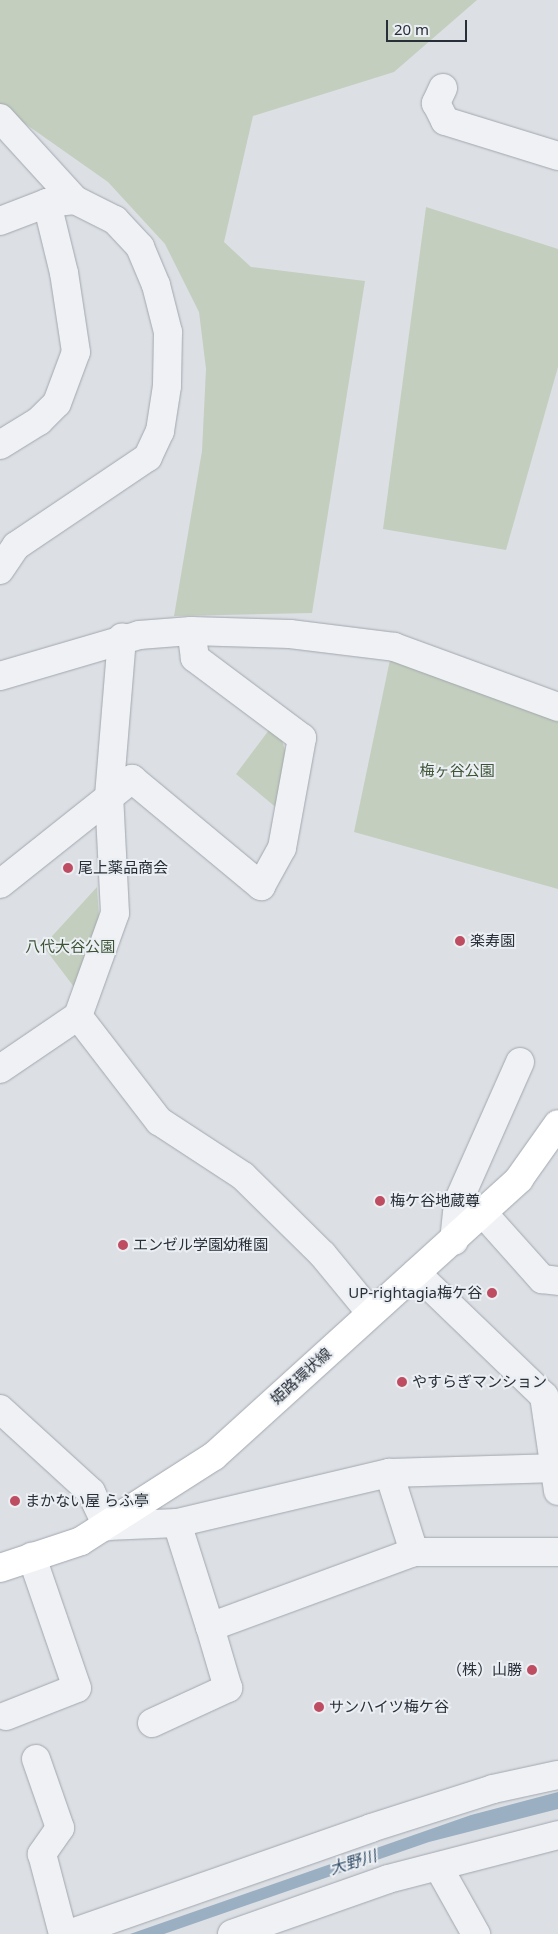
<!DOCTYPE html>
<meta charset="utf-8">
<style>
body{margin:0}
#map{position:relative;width:558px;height:1934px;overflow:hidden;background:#dce0e5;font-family:"Noto Sans","Noto Sans JP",sans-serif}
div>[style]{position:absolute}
.green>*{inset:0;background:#c3cebe}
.water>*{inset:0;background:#9bafc2}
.roads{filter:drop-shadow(0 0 1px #a2a7ae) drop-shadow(0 0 1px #a2a7ae)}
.minor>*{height:28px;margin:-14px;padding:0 14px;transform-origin:14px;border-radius:14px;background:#eff1f4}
.tertiary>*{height:28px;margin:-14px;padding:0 14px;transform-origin:14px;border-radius:14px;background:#eff1f4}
.secondary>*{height:28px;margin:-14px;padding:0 14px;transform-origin:14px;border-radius:14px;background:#fff}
.dots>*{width:14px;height:14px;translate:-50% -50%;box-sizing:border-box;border:2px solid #ebeff3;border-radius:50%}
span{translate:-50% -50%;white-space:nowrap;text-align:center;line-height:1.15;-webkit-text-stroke:4px #ebeff3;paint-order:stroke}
.park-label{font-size:15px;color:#3d5437}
.poi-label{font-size:15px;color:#282f39}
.left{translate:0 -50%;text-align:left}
.right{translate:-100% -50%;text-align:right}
.street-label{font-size:15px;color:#282f39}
.water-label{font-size:16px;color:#364f69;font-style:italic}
.scale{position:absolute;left:386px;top:20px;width:81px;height:22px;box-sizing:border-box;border:2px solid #282f39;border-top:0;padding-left:6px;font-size:15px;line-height:18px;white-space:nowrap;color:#282f39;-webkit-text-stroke:4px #ebeff3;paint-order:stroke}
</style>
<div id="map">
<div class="green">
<i style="clip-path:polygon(0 0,477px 0,394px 72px,253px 116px,224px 242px,251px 267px,365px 281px,312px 613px,174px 616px,202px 451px,206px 369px,199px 312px,165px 244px,108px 182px,0 106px)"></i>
<i style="clip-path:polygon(426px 207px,558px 249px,558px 367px,506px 550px,383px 529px)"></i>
<i style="clip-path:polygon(391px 655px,558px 720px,558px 889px,354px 832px)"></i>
<i style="clip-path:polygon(269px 730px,282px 740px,290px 767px,279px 810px,236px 774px)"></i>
<i style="clip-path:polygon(97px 887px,99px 917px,93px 946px,74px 987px,43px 946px)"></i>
</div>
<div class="water">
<i style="clip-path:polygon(558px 1792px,558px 1809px,429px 1842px,164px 1934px,130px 1934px,471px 1815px)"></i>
</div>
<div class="roads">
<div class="minor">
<i style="left:443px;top:88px;width:17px;rotate:115deg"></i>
<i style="left:436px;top:103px;width:20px;rotate:63deg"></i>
<i style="left:445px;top:121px;width:118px;rotate:17.2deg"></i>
<i style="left:0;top:118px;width:111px;rotate:47.6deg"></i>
<i style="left:0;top:221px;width:50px;rotate:-21deg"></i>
<i style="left:47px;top:203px;width:28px;rotate:-6deg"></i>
<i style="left:75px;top:200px;width:45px;rotate:26.6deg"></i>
<i style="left:115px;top:220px;width:37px;rotate:47deg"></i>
<i style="left:140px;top:247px;width:41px;rotate:67.2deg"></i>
<i style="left:156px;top:285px;width:49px;rotate:75.7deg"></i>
<i style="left:168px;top:332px;width:54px;rotate:91.1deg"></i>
<i style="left:167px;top:386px;width:46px;rotate:98.8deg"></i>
<i style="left:160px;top:431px;width:29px;rotate:115deg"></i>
<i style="left:148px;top:457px;width:159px;rotate:146deg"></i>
<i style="left:16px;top:546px;width:29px;rotate:124deg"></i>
<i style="left:0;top:445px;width:46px;rotate:-31.6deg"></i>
<i style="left:39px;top:421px;width:25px;rotate:-45deg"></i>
<i style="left:57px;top:403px;width:54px;rotate:-69.6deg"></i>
<i style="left:76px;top:352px;width:80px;rotate:-98.6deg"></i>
<i style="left:64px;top:273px;width:72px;rotate:-103.7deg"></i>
<i style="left:0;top:676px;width:145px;rotate:-16.4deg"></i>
<i style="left:139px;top:635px;width:52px;rotate:-4.4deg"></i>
<i style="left:191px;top:631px;width:99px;rotate:1.7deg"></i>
<i style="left:290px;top:634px;width:105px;rotate:7.1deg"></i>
<i style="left:394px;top:647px;width:175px;rotate:20.1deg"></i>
<i style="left:0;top:884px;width:169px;rotate:-38.5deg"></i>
<i style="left:132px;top:779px;width:168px;rotate:39.7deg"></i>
<i style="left:261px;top:886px;width:43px;rotate:-61.1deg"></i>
<i style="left:282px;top:848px;width:112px;rotate:-79.7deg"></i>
<i style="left:302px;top:738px;width:134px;rotate:-143.2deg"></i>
<i style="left:195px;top:658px;width:27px;rotate:-98deg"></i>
<i style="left:78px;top:1016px;width:133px;rotate:52.4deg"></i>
<i style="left:159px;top:1121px;width:100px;rotate:33.2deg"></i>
<i style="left:243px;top:1176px;width:112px;rotate:44.6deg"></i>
<i style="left:323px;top:1255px;width:74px;rotate:50.5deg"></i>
<i style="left:0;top:1069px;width:94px;rotate:-34.2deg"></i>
<i style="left:78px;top:1016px;width:109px;rotate:-70.2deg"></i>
<i style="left:115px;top:913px;width:117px;rotate:-92.9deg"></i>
<i style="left:109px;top:796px;width:159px;rotate:-85.3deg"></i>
<i style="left:483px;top:1213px;width:89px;rotate:48.2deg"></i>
<i style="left:542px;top:1279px;width:16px;rotate:7deg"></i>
<i style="left:454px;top:1241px;width:39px;rotate:-84deg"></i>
<i style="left:458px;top:1202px;width:153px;rotate:-66.1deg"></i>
<i style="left:416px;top:1273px;width:178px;rotate:43.9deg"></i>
<i style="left:544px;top:1396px;width:96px;rotate:81.6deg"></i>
<i style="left:389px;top:1473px;width:83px;rotate:72.4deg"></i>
<i style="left:177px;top:1523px;width:109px;rotate:72.4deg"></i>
<i style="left:210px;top:1627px;width:217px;rotate:-20.2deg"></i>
<i style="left:414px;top:1552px;width:144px"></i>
<i style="left:107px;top:1526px;width:70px;rotate:-2.5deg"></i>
<i style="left:177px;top:1523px;width:218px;rotate:-13.3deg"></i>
<i style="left:389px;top:1473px;width:169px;rotate:-1.7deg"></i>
<i style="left:6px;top:1716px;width:76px;rotate:-21.5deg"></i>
<i style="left:77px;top:1688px;width:139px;rotate:-109deg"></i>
<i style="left:152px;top:1723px;width:84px;rotate:-24.7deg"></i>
<i style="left:228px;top:1688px;width:64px;rotate:-106.4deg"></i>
<i style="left:36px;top:1759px;width:73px;rotate:70.8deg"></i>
<i style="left:60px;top:1828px;width:32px;rotate:125deg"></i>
<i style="left:42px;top:1854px;width:83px;rotate:75.3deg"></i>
<i style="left:439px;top:1868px;width:76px;rotate:60.7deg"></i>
<i style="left:69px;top:1934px;width:320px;rotate:-19.3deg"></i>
<i style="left:371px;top:1828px;width:128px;rotate:-17.7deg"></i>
<i style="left:493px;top:1789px;width:66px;rotate:-12.2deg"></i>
<i style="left:232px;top:1934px;width:165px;rotate:-19.4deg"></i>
<i style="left:388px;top:1879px;width:176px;rotate:-14.5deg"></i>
</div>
<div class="tertiary">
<i style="left:0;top:1409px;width:123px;rotate:42.4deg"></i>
<i style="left:91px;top:1492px;width:38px;rotate:65deg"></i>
</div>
<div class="secondary">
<i style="left:0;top:1568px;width:85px;rotate:-18.4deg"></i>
<i style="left:81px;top:1541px;width:158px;rotate:-32.6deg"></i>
<i style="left:214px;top:1456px;width:412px;rotate:-42.2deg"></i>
<i style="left:519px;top:1179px;width:67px;rotate:-54.7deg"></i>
</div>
</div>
<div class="dots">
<i style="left:68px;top:868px;background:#be4d62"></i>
<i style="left:460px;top:941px;background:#be4d62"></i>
<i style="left:380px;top:1201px;background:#be4d62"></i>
<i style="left:123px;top:1245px;background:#be4d62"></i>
<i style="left:492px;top:1293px;background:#be4d62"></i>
<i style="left:402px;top:1382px;background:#be4d62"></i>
<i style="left:15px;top:1501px;background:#be4d62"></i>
<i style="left:532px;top:1670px;background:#be4d62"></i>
<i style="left:319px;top:1707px;background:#be4d62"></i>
</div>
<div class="park-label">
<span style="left:457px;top:771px">梅ヶ谷公園</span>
<span style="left:70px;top:947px">八代大谷公園</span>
</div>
<div class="poi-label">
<span class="left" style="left:78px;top:868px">尾上薬品商会</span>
<span class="left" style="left:470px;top:941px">楽寿園</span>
<span class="left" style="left:390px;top:1201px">梅ケ谷地蔵尊</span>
<span class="left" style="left:133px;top:1245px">エンゼル学園幼稚園</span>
<span class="right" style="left:482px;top:1293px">UP-rightagia梅ケ谷</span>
<span class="left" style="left:412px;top:1382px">やすらぎマンション</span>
<span class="left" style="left:25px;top:1501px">まかない屋 らふ亭</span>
<span class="right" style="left:522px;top:1670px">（株）山勝</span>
<span class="left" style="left:329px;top:1707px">サンハイツ梅ケ谷</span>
</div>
<div class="street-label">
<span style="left:301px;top:1376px;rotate:-42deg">姫路環状線</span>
</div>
<div class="water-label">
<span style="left:353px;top:1862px;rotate:-17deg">大野川</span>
</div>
<div class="scale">20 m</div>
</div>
